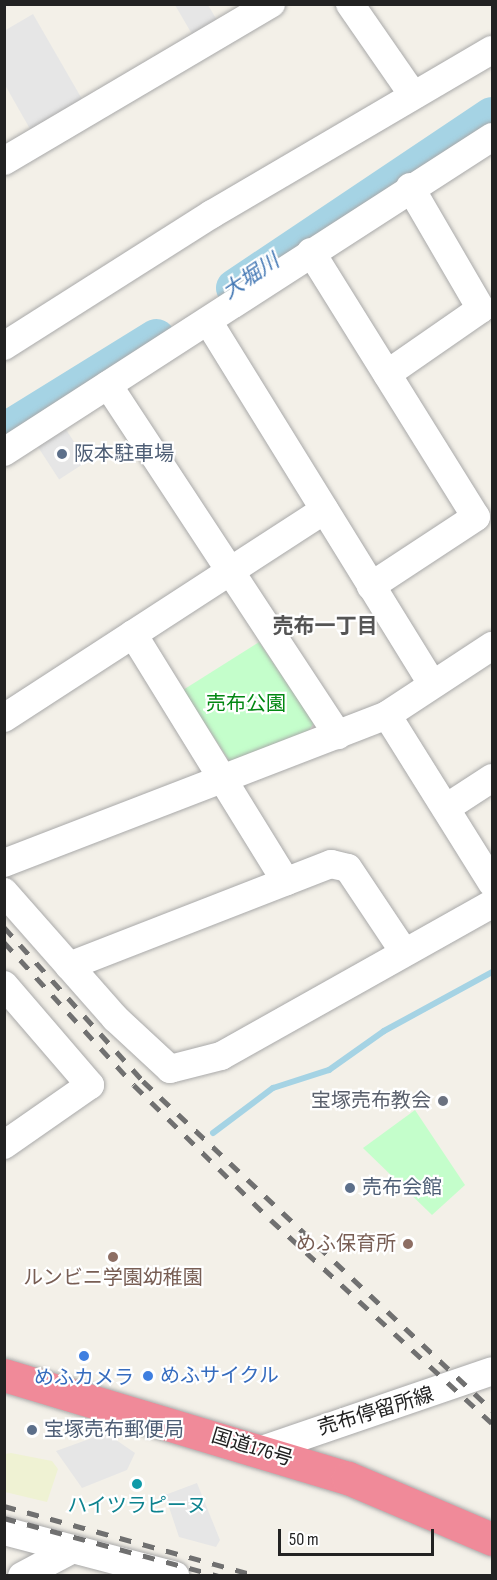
<!DOCTYPE html>
<meta charset="utf-8">
<style>
body{margin:0}
#map{position:relative;width:497px;height:1580px;overflow:hidden;background:#f3f0e8;font-family:"Sofia Sans Condensed","Noto Sans JP",sans-serif}
div>[style]{position:absolute}
.farmland>*{inset:0;background:#eff2d3}
.park>*{inset:0;background:#c4fecb}
.parking>*{inset:0;background:#e6e6e6;transform-origin:0 0}
.stream>*{height:6px;margin:-3px;padding:0 3px;transform-origin:3px;border-radius:3px;background:#a5d3e4}
.river>*{height:38px;margin:-19px;padding:0 19px;transform-origin:19px;border-radius:19px;background:#a5d3e4}
.roads{filter:drop-shadow(0 0 2px #a9a9a9) drop-shadow(0 0 2px #a9a9a9)}
.minor>*{height:28px;margin:-14px;padding:0 14px;transform-origin:14px;border-radius:14px;background:#fff}
.highway>*{height:33px;margin:-16.5px;padding:0 16.5px;transform-origin:16.5px;border-radius:16.5px;background:#f08a99}
.rail>*{height:4.5px;margin-top:-2.25px;transform-origin:0;background:repeating-linear-gradient(90deg,#707070 0 12px,transparent 0 24px)}
.dots>*{width:16px;height:16px;translate:-50% -50%;box-sizing:border-box;border:3px solid #fff;border-radius:50%}
span{translate:-50% -50%;white-space:nowrap;text-align:center;line-height:1.15;-webkit-text-stroke:4.5px #fff;paint-order:stroke}
.service-label{font-size:20px;color:#4e5e75}
.left{translate:0 -50%;text-align:left}
.park-label{font-size:20px;color:#038813}
.worship-label{font-size:20px;color:#5b616d}
.right{translate:-100% -50%;text-align:right}
.education-label{font-size:20px;color:#785e54}
.shop-label{font-size:20px;color:#366cbe}
.street-label{font-size:20px;color:#222}
.culture-label{font-size:20px;color:#0d838f}
.water-label{font-size:21px;color:#4176b3;font-style:italic}
.neighbourhood-label{font-size:21px;color:#555;font-weight:700}
.frame{position:absolute;inset:0;border:6px solid #222;pointer-events:none}
.scale{position:absolute;left:278px;top:1529px;width:156px;height:27px;box-sizing:border-box;border:3px solid #222;border-top:0;padding-left:8px;font-size:18px;line-height:21px;white-space:nowrap;color:#222;-webkit-text-stroke:4px #fff;paint-order:stroke}
</style>
<div id="map">
<div class="farmland">
<i style="clip-path:polygon(11px 1453px,52px 1461px,58px 1469px,47px 1502px,5px 1492px,5px 1454px)"></i>
</div>
<div class="park">
<i style="clip-path:polygon(259px 642px,314px 723px,307px 733px,230px 762px,183px 690px)"></i>
<i style="clip-path:polygon(415px 1110px,465px 1185px,432px 1215px,363px 1148px)"></i>
</div>
<div class="parking">
<i style="clip-path:polygon(175px 5px,208px 5px,221px 27px,196px 41px)"></i>
<i style="clip-path:polygon(33px 14px,86px 106px,34px 136px,5px 85px,4px 31px)"></i>
<i style="left:65px;top:428px;width:40px;height:33px;rotate:57deg"></i>
<i style="clip-path:polygon(106px 1433px,135px 1453px,127px 1470px,82px 1488px,56px 1451px)"></i>
<i style="clip-path:polygon(197px 1483px,220px 1540px,216px 1547px,179px 1537px,165px 1495px)"></i>
</div>
<div class="stream">
<i style="left:213px;top:1133px;width:75px;rotate:-36.9deg"></i>
<i style="left:273px;top:1088px;width:59px;rotate:-17.8deg"></i>
<i style="left:329px;top:1070px;width:67px;rotate:-35.3deg"></i>
<i style="left:384px;top:1031px;width:123px;rotate:-28.6deg"></i>
</div>
<div class="river">
<i style="left:235px;top:288px;width:309px;rotate:-33.8deg"></i>
<i style="left:4px;top:432px;width:179px;rotate:-31.7deg"></i>
</div>
<div class="roads">
<div class="minor">
<i style="left:350px;top:4px;width:111px;rotate:55.3deg"></i>
<i style="left:4px;top:161px;width:310px;rotate:-30.5deg"></i>
<i style="left:311px;top:252px;width:312px;rotate:58.1deg"></i>
<i style="left:476px;top:517px;width:126px;rotate:146.7deg"></i>
<i style="left:208px;top:321px;width:427px;rotate:58.3deg"></i>
<i style="left:4px;top:346px;width:246px;rotate:-32.4deg"></i>
<i style="left:212px;top:214px;width:324px;rotate:-30.4deg"></i>
<i style="left:387px;top:374px;width:114px;rotate:-34.7deg"></i>
<i style="left:481px;top:309px;width:141px;rotate:-120.2deg"></i>
<i style="left:108px;top:385px;width:419px;rotate:56.7deg"></i>
<i style="left:4px;top:452px;width:581px;rotate:-32.84deg"></i>
<i style="left:133px;top:634px;width:291px;rotate:58.3deg"></i>
<i style="left:387px;top:715px;width:198px;rotate:58deg"></i>
<i style="left:4px;top:718px;width:382px;rotate:-33deg"></i>
<i style="left:446px;top:808px;width:55px;rotate:-33.1deg"></i>
<i style="left:4px;top:863px;width:411px;rotate:-21.1deg"></i>
<i style="left:387px;top:715px;width:126px;rotate:-33.3deg"></i>
<i style="left:4px;top:892px;width:168px;rotate:48.6deg"></i>
<i style="left:115px;top:1018px;width:75px;rotate:42.8deg"></i>
<i style="left:170px;top:1069px;width:53px;rotate:-14.3deg"></i>
<i style="left:221px;top:1056px;width:311px;rotate:-29.3deg"></i>
<i style="left:69px;top:966px;width:281px;rotate:-21.3deg"></i>
<i style="left:331px;top:864px;width:17px;rotate:13deg"></i>
<i style="left:348px;top:868px;width:101px;rotate:56.3deg"></i>
<i style="left:4px;top:985px;width:132px;rotate:49.3deg"></i>
<i style="left:90px;top:1085px;width:105px;rotate:145.1deg"></i>
<i style="left:259px;top:1451px;width:246px;rotate:-18.9deg"></i>
<i style="left:4px;top:1531px;width:177px;rotate:14.7deg"></i>
<i style="left:22px;top:1576px;width:58px;rotate:-27.9deg"></i>
</div>
<div class="highway">
<i style="left:4px;top:1375px;width:359px;rotate:16.7deg"></i>
<i style="left:348px;top:1478px;width:156px;rotate:23deg"></i>
</div>
</div>
<div class="rail">
<i style="left:4px;top:927px;width:207px;rotate:47.9deg"></i>
<i style="left:143px;top:1081px;width:480px;rotate:43.3deg"></i>
<i style="left:4px;top:942px;width:193px;rotate:47.7deg"></i>
<i style="left:134px;top:1085px;width:192px;rotate:44.6deg"></i>
<i style="left:271px;top:1220px;width:300px;rotate:42.6deg"></i>
<i style="left:4px;top:1506px;width:264px;rotate:15.4deg"></i>
<i style="left:4px;top:1518px;width:223px;rotate:15.1deg"></i>
</div>
<div class="dots">
<i style="left:62px;top:454px;background:#5c6f8a"></i>
<i style="left:443px;top:1101px;background:#6b7280"></i>
<i style="left:350px;top:1188px;background:#5c6f8a"></i>
<i style="left:408px;top:1244px;background:#8d6e63"></i>
<i style="left:113px;top:1257px;background:#8d6e63"></i>
<i style="left:84px;top:1356px;background:#3f7fe0"></i>
<i style="left:148px;top:1376px;background:#3f7fe0"></i>
<i style="left:32px;top:1430px;background:#5c6f8a"></i>
<i style="left:137px;top:1484px;background:#0f9aa8"></i>
</div>
<div class="service-label">
<span class="left" style="left:74px;top:454px">阪本駐車場</span>
<span class="left" style="left:362px;top:1188px">売布会館</span>
<span class="left" style="left:44px;top:1430px">宝塚売布郵便局</span>
</div>
<div class="park-label">
<span style="left:246px;top:704px">売布公園</span>
</div>
<div class="worship-label">
<span class="right" style="left:431px;top:1101px">宝塚売布教会</span>
</div>
<div class="education-label">
<span class="right" style="left:396px;top:1244px">めふ保育所</span>
<span style="left:113px;top:1278px">ルンビニ学園幼稚園</span>
</div>
<div class="shop-label">
<span class="left" style="left:160px;top:1376px">めふサイクル</span>
<span style="left:84px;top:1378px">めふカメラ</span>
</div>
<div class="street-label">
<span style="left:376px;top:1412px;rotate:-17deg">売布停留所線</span>
<span style="left:252px;top:1448px;rotate:17deg">国道176号</span>
</div>
<div class="culture-label">
<span style="left:137px;top:1506px">ハイツラピーヌ</span>
</div>
<div class="water-label">
<span style="left:251px;top:277px;rotate:-34deg">大堀川</span>
</div>
<div class="neighbourhood-label">
<span style="left:325px;top:627px">売布一丁目</span>
</div>
<div class="frame"></div>
<div class="scale">50 m</div>
</div>
